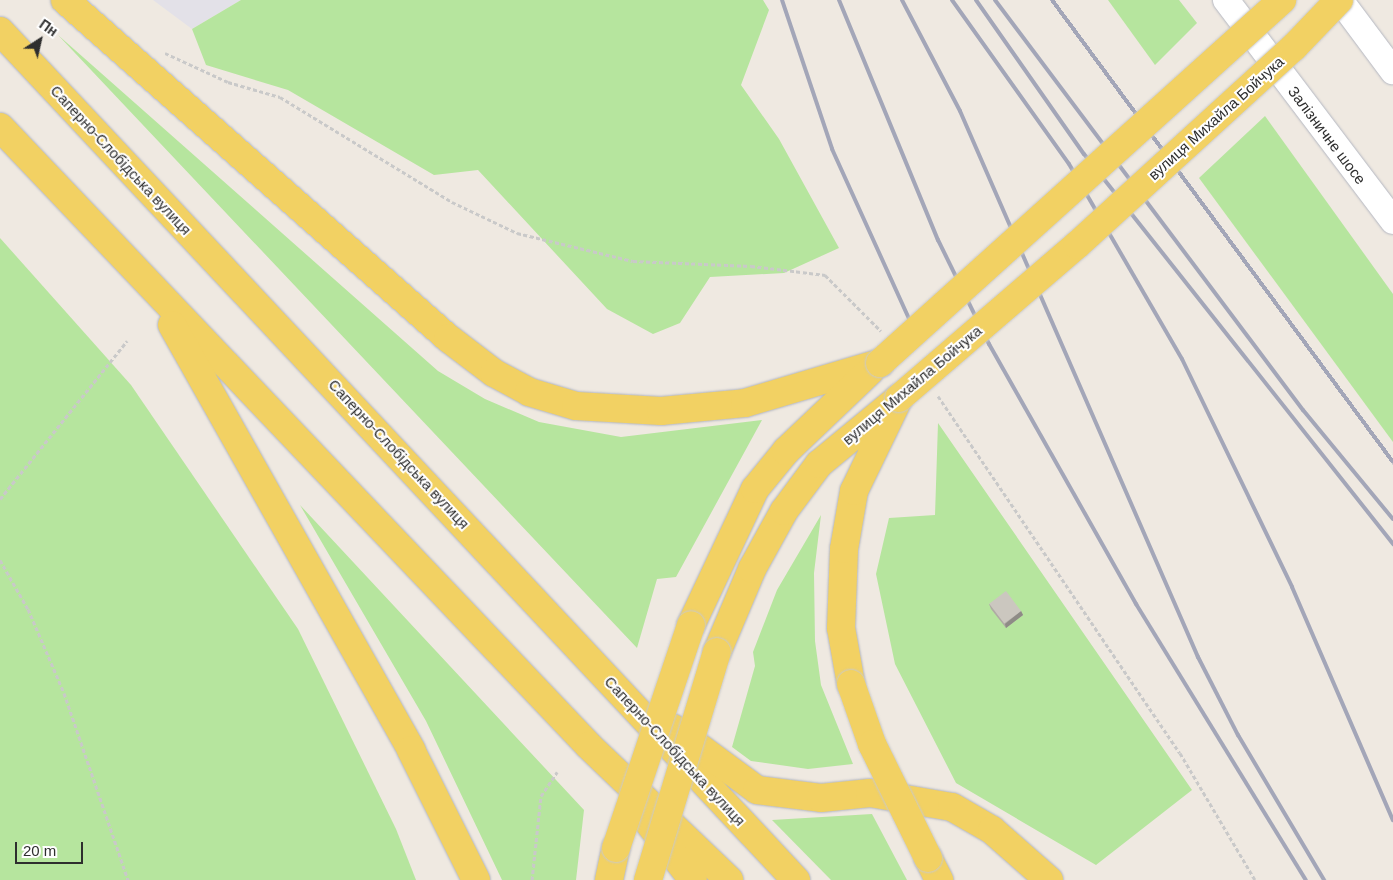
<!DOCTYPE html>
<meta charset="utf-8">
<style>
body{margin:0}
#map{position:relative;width:1393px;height:880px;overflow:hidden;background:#efe9e1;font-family:Arial,sans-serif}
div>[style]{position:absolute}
.industrial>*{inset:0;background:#e3e1e8}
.green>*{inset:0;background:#b6e59e}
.path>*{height:3px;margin-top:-1.5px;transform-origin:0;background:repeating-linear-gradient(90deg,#c9c9c9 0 4px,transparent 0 6.5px)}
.roads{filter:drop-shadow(0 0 1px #b4b7c1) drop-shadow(0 0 1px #b4b7c1)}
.secondary>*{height:26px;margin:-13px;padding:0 13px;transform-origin:13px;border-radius:13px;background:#fff}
.primary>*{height:28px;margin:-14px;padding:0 14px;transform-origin:14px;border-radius:14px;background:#f2d163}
.rail>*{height:4px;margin:-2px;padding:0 2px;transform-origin:2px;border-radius:2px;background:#a3a6b8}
.bridges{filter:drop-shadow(0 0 1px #c9c9c9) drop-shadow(0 0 1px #c9c9c9)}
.primary-bridge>*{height:28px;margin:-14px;padding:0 14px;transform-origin:14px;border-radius:14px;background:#f2d163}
.wall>*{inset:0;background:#afaba4}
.shaded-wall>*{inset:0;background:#8e8b86}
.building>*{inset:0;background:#cbc7bf;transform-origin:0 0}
span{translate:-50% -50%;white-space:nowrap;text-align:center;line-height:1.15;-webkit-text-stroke:4px #fff;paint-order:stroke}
.street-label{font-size:15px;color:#2e2e2e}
.north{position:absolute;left:15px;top:15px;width:50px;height:50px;-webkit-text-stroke:4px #fff;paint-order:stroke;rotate:35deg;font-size:14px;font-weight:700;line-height:20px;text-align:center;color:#2e2e2e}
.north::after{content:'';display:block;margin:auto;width:18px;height:22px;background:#2e2e2e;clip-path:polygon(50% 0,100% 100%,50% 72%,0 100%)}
.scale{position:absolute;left:15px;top:842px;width:68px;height:22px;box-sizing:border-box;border:2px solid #2e2e2e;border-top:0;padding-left:6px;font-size:15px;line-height:18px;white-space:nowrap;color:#2e2e2e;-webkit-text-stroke:4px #fff;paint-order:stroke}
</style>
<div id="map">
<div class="industrial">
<i style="clip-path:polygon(153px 0,241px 0,192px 29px)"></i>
</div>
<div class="green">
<i style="clip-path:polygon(241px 0,763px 0,769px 10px,741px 85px,779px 139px,839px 248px,784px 273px,710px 277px,680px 323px,653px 334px,607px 309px,478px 170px,434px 175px,288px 90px,206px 65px,192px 29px)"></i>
<i style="clip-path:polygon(1108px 0,1179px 0,1197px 23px,1155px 65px)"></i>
<i style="clip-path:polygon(58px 35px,438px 371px,485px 399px,539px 422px,621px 437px,762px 420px,676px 577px,657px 579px,637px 648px)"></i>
<i style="clip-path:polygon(1265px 116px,1393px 294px,1393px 442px,1199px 178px)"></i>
<i style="clip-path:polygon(0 238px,131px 385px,298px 629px,396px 829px,416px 880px,0 880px)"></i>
<i style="clip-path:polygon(938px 423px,1192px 790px,1096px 865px,956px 783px,895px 664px,876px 574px,889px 518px,935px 515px)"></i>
<i style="clip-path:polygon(300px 505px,584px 810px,576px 880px,502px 880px,426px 721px)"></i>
<i style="clip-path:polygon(821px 515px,814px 573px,815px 641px,821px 685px,853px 764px,808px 769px,751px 761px,732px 747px,755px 666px,753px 652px,777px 590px)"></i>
<i style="clip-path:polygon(872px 814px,907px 880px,831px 880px,772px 820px)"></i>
</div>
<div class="path">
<i style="left:165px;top:53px;width:69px;rotate:24.7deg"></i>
<i style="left:228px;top:82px;width:54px;rotate:16.1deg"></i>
<i style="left:280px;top:97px;width:202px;rotate:31.4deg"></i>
<i style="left:452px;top:202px;width:72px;rotate:25.5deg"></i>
<i style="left:517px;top:233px;width:119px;rotate:13.6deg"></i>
<i style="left:633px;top:261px;width:118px;rotate:2.4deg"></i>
<i style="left:751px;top:266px;width:75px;rotate:6.9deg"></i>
<i style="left:825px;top:275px;width:79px;rotate:45deg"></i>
<i style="left:938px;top:396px;width:431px;rotate:55.9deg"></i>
<i style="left:1180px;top:753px;width:147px;rotate:59.4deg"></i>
<i style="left:0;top:499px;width:203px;rotate:-51.2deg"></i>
<i style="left:0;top:560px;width:56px;rotate:60.3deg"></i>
<i style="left:28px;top:609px;width:91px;rotate:66.8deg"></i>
<i style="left:64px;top:693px;width:198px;rotate:71.1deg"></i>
<i style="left:532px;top:880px;width:84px;rotate:-83.9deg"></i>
<i style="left:541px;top:796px;width:29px;rotate:-56deg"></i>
</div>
<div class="roads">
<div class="secondary">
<i style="left:1226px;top:0;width:277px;rotate:52.9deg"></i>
<i style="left:1340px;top:0;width:89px;rotate:53.3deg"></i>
</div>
<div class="primary">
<i style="left:65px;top:0;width:511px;rotate:41.43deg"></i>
<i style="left:448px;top:338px;width:58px;rotate:37.3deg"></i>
<i style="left:494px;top:373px;width:40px;rotate:28deg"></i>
<i style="left:529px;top:392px;width:49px;rotate:16.6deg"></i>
<i style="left:576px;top:406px;width:85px;rotate:3.4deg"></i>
<i style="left:661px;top:411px;width:84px;rotate:-5.4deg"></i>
<i style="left:745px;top:403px;width:141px;rotate:-16.5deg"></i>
<i style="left:0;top:31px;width:1164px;rotate:46.85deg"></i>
<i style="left:0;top:127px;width:854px;rotate:46.42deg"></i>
<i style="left:589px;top:746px;width:194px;rotate:43.7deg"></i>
<i style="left:172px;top:325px;width:488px;rotate:60.6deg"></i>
<i style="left:411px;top:750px;width:145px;rotate:63.4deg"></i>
<i style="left:691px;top:625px;width:150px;rotate:-64.8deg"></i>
<i style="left:755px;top:489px;width:49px;rotate:-50.8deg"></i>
<i style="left:786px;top:451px;width:117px;rotate:-43.6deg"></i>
<i style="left:717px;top:652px;width:90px;rotate:-67.1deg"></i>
<i style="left:752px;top:569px;width:66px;rotate:-61.1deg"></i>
<i style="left:784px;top:511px;width:59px;rotate:-53.3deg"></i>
<i style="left:819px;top:464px;width:104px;rotate:-39.5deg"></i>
<i style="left:851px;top:684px;width:57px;rotate:-100.1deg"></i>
<i style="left:841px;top:628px;width:79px;rotate:-87.8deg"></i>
<i style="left:844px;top:549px;width:59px;rotate:-80.2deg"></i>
<i style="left:854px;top:491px;width:97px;rotate:-64.2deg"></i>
<i style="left:673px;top:728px;width:104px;rotate:36.4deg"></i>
<i style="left:757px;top:790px;width:64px;rotate:7.1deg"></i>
<i style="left:821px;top:798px;width:49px;rotate:-5.8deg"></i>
<i style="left:870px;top:793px;width:83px;rotate:9.7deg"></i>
<i style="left:952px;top:807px;width:46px;rotate:29.9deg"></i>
<i style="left:992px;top:830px;width:76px;rotate:41.3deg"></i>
<i style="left:648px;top:822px;width:73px;rotate:52.2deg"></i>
<i style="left:928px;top:858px;width:25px;rotate:63deg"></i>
<i style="left:609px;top:880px;width:33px;rotate:-78deg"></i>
</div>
</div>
<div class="rail">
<i style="left:782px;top:0;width:157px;rotate:71.4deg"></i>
<i style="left:832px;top:149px;width:187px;rotate:65.6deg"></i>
<i style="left:839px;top:0;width:260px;rotate:67.6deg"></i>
<i style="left:938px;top:240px;width:116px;rotate:63.9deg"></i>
<i style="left:989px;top:344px;width:299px;rotate:60.5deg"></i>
<i style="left:1136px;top:604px;width:324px;rotate:58.4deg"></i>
<i style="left:902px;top:0;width:125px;rotate:62.4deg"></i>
<i style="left:960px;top:111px;width:596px;rotate:66.45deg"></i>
<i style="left:1198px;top:657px;width:88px;rotate:62.9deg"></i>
<i style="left:1238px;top:735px;width:169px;rotate:59.3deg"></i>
<i style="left:952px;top:0;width:201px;rotate:54.5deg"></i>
<i style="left:1069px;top:164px;width:225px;rotate:59.9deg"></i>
<i style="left:1182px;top:359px;width:253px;rotate:64.2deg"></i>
<i style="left:1292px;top:587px;width:254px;rotate:66.6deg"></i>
<i style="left:976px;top:0;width:188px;rotate:55deg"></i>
<i style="left:1084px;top:154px;width:498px;rotate:51.6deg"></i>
<i style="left:995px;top:0;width:513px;rotate:53.09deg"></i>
<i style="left:1303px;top:410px;width:141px;rotate:50.5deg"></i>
<i style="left:1052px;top:0;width:574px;rotate:53.57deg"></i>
</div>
<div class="bridges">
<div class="primary-bridge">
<i style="left:880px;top:363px;width:542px;rotate:-42.08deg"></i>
<i style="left:899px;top:398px;width:235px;rotate:-40.7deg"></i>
<i style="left:1077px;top:245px;width:294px;rotate:-42.4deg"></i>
<i style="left:1294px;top:47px;width:65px;rotate:-46.2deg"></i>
<i style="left:851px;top:684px;width:64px;rotate:70.7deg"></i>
<i style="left:872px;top:744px;width:127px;rotate:63.8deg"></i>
<i style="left:616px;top:848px;width:235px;rotate:-71.4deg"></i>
<i style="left:648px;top:880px;width:238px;rotate:-73.2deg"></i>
</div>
</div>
<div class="wall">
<i style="clip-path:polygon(989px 604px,1021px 611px,1023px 615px,1006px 628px,991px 609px)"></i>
</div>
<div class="shaded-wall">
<i style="clip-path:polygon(1021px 611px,1023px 615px,1006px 628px,1005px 624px)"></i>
</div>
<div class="building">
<i style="left:1006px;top:591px;width:25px;height:21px;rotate:53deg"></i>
</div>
<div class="street-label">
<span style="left:1216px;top:118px;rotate:-42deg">вулиця Михайла Бойчука</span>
<span style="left:1327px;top:135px;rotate:53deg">Залізничне шосе</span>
<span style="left:121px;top:160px;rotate:47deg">Саперно-Слобідська вулиця</span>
<span style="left:912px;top:385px;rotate:-40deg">вулиця Михайла Бойчука</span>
<span style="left:399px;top:454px;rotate:47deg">Саперно-Слобідська вулиця</span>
<span style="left:675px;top:751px;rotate:47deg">Саперно-Слобідська вулиця</span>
</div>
<div class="north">Пн</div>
<div class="scale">20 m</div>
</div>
